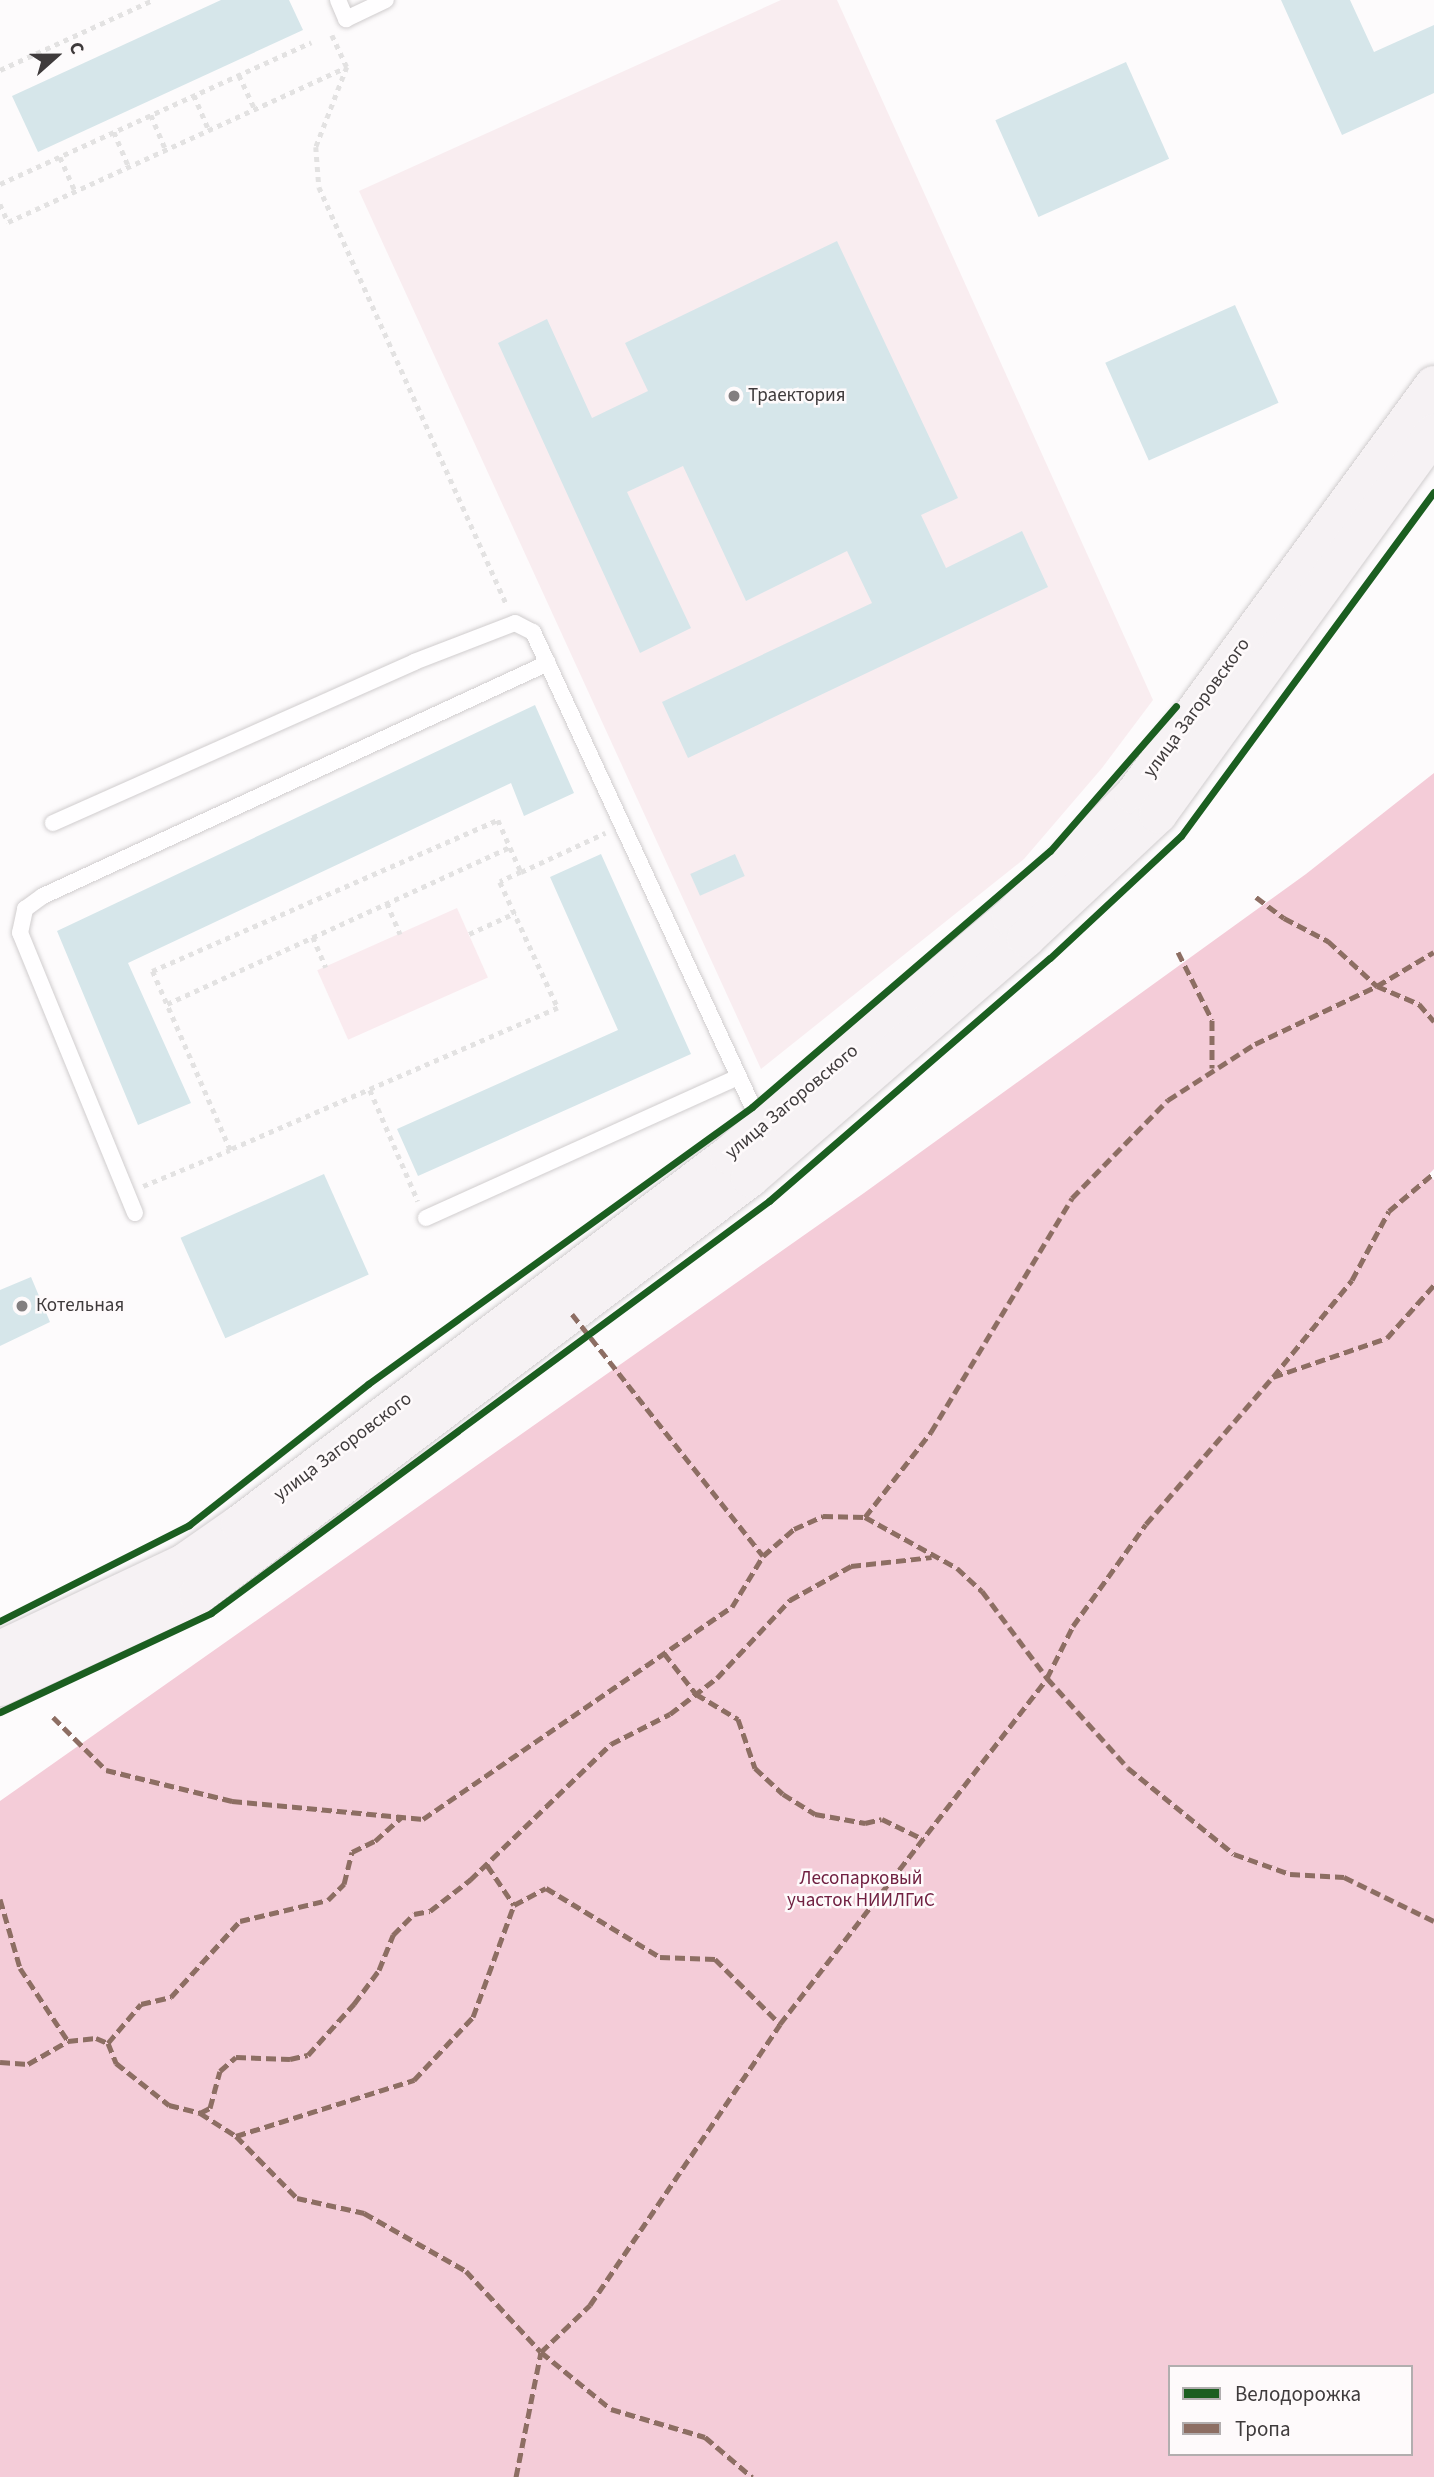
<!DOCTYPE html>
<meta charset="utf-8">
<style>
body{margin:0}
#map{position:relative;width:1434px;height:2477px;overflow:hidden;background:#fdfbfc;font-family:"Source Sans 3",sans-serif}
div>[style]{position:absolute}
.built>*{inset:0;background:#f9edf0}
.green>*{inset:0;background:#faebef;transform-origin:0 0}
.forest>*{inset:0;background:#f4ccd8}
.building>*{inset:0;background:#d6e6ea;transform-origin:0 0}
.path>*{height:4.5px;margin-top:-2.25px;transform-origin:0;background:repeating-linear-gradient(90deg,#e3e2e2 0 5px,transparent 0 10px)}
.roads{filter:drop-shadow(0 0 2px #d0cdce) drop-shadow(0 0 2px #d0cdce)}
.lane>*{height:16px;margin:-8px;padding:0 8px;transform-origin:8px;border-radius:8px;background:#fffeff}
.secondary>*{height:38px;margin:-19px;padding:0 19px;transform-origin:19px;border-radius:19px;background:#f6f2f4}
.quiet>*{height:5px;margin-top:-2.5px;transform-origin:0;background:repeating-linear-gradient(90deg,#8d6e63 0 10px,transparent 0 15px)}
.cycleway>*{height:7px;margin:-3.5px;padding:0 3.5px;transform-origin:3.5px;border-radius:3.5px;background:#1b5e20}
.dots>*{width:19px;height:19px;translate:-50% -50%;box-sizing:border-box;border:4px solid #fefafb;border-radius:50%}
span{translate:-50% -50%;white-space:nowrap;text-align:center;line-height:1.15;-webkit-text-stroke:5px #fefafb;paint-order:stroke}
.poi-label{font-size:19px;color:#3f3b3c}
.left{translate:0 -50%;text-align:left}
.street-label{font-size:19px;color:#3f3b3c}
.park-label{font-size:19px;color:#702041}
.legend{position:absolute;left:1168px;top:2365px;width:245px;height:91px;box-sizing:border-box;background:#fefafb;border:2px solid #b2aeaf;margin:0;padding:9px 12px;list-style:none;font-size:21px;color:#3f3b3c}
.legend li{display:flex;align-items:center;gap:14px;height:35px}
.legend b{width:35px;border:2px solid #b2aeaf}
.north{position:absolute;left:21px;top:21px;width:70px;height:70px;-webkit-text-stroke:5px #fefafb;paint-order:stroke;rotate:69deg;font-size:19px;font-weight:700;line-height:28px;text-align:center;color:#3f3b3c}
.north::after{content:'';display:block;margin:auto;width:24px;height:32px;background:#3f3b3c;clip-path:polygon(50% 0,100% 100%,50% 72%,0 100%)}
</style>
<div id="map">
<div class="built">
<i style="clip-path:polygon(781px 0,837px 0,1153px 700px,1102px 768px,1024px 859px,761px 1069px,359px 191px)"></i>
</div>
<div class="green">
<i style="left:457px;top:908px;width:76px;height:153px;rotate:66deg"></i>
</div>
<div class="forest">
<i style="clip-path:polygon(evenodd,1434px 773px,1434px 1169px,1427px 1176px,1434px 1180px,1434px 2477px,0 2477px,0 1801px,864px 1193px,1306px 874px,1434px 773px,1170px 2367px,1411px 2367px,1411px 2454px,1170px 2454px,1170px 2367px)"></i>
</div>
<div class="building">
<i style="clip-path:polygon(221px 0,289px 0,303px 30px,38px 152px,12px 96px)"></i>
<i style="clip-path:polygon(1281px 0,1350px 0,1374px 52px,1434px 25px,1434px 93px,1342px 135px)"></i>
<i style="left:1126px;top:62px;width:106px;height:143px;rotate:66deg"></i>
<i style="clip-path:polygon(837px 241px,958px 498px,921px 515px,946px 568px,1022px 531px,1048px 587px,688px 758px,662px 702px,872px 603px,847px 551px,746px 601px,683px 466px,627px 492px,691px 628px,640px 653px,498px 343px,547px 319px,592px 418px,648px 391px,625px 343px)"></i>
<i style="left:1235px;top:305px;width:107px;height:142px;rotate:66deg"></i>
<i style="clip-path:polygon(535px 705px,574px 793px,524px 816px,511px 783px,128px 963px,191px 1103px,138px 1125px,57px 931px)"></i>
<i style="clip-path:polygon(601px 854px,691px 1054px,418px 1176px,397px 1129px,618px 1030px,550px 877px)"></i>
<i style="left:735px;top:854px;width:24px;height:49px;rotate:66deg"></i>
<i style="left:324px;top:1174px;width:110px;height:157px;rotate:66deg"></i>
<i style="clip-path:polygon(31px 1277px,50px 1322px,0 1346px,0 1290px)"></i>
</div>
<div class="path">
<i style="left:332px;top:35px;width:35px;rotate:65deg"></i>
<i style="left:347px;top:67px;width:86px;rotate:111.2deg"></i>
<i style="left:316px;top:147px;width:40px;rotate:85.7deg"></i>
<i style="left:319px;top:187px;width:459px;rotate:65.8deg"></i>
<i style="left:0;top:70px;width:168px;rotate:-24.6deg"></i>
<i style="left:239px;top:75px;width:38px;rotate:65deg"></i>
<i style="left:194px;top:95px;width:38px;rotate:67deg"></i>
<i style="left:151px;top:115px;width:38px;rotate:67deg"></i>
<i style="left:114px;top:132px;width:38px;rotate:67deg"></i>
<i style="left:60px;top:157px;width:37px;rotate:66deg"></i>
<i style="left:0;top:184px;width:342px;rotate:-24.5deg"></i>
<i style="left:0;top:204px;width:20px;rotate:66deg"></i>
<i style="left:8px;top:222px;width:373px;rotate:-24.6deg"></i>
<i style="left:498px;top:820px;width:57px;rotate:66.1deg"></i>
<i style="left:521px;top:872px;width:23px;rotate:155deg"></i>
<i style="left:500px;top:882px;width:139px;rotate:65.3deg"></i>
<i style="left:558px;top:1008px;width:357px;rotate:156.6deg"></i>
<i style="left:230px;top:1150px;width:195px;rotate:-113.5deg"></i>
<i style="left:152px;top:971px;width:378px;rotate:-23.6deg"></i>
<i style="left:521px;top:872px;width:93px;rotate:-24.9deg"></i>
<i style="left:387px;top:903px;width:34px;rotate:67deg"></i>
<i style="left:469px;top:934px;width:51px;rotate:-24.5deg"></i>
<i style="left:313px;top:937px;width:33px;rotate:67deg"></i>
<i style="left:167px;top:1004px;width:377px;rotate:-24.6deg"></i>
<i style="left:370px;top:1090px;width:121px;rotate:66.6deg"></i>
<i style="left:143px;top:1186px;width:94px;rotate:-22.5deg"></i>
</div>
<div class="roads">
<div class="lane">
<i style="left:338px;top:0;width:21px;rotate:67deg"></i>
<i style="left:346px;top:19px;width:44px;rotate:-25.4deg"></i>
<i style="left:53px;top:823px;width:395px;rotate:-24deg"></i>
<i style="left:414px;top:662px;width:108px;rotate:-21.1deg"></i>
<i style="left:515px;top:623px;width:20px;rotate:27deg"></i>
<i style="left:533px;top:632px;width:545px;rotate:65.17deg"></i>
<i style="left:135px;top:1213px;width:303px;rotate:-112.3deg"></i>
<i style="left:20px;top:933px;width:25px;rotate:-78deg"></i>
<i style="left:25px;top:909px;width:22px;rotate:-36deg"></i>
<i style="left:43px;top:896px;width:556px;rotate:-24.77deg"></i>
<i style="left:426px;top:1218px;width:343px;rotate:-24.3deg"></i>
</div>
<div class="secondary">
<i style="left:0;top:1650px;width:204px;rotate:-25.3deg"></i>
<i style="left:184px;top:1563px;width:68px;rotate:-34.9deg"></i>
<i style="left:240px;top:1524px;width:613px;rotate:-37.04deg"></i>
<i style="left:729px;top:1155px;width:369px;rotate:-40.2deg"></i>
<i style="left:1011px;top:917px;width:173px;rotate:-44.8deg"></i>
<i style="left:1134px;top:795px;width:508px;rotate:-53.81deg"></i>
<i style="left:0;top:1687px;width:218px;rotate:-24.9deg"></i>
<i style="left:198px;top:1595px;width:692px;rotate:-37.07deg"></i>
<i style="left:750px;top:1178px;width:366px;rotate:-41deg"></i>
<i style="left:1026px;top:938px;width:181px;rotate:-43.2deg"></i>
<i style="left:1158px;top:814px;width:470px;rotate:-54.1deg"></i>
</div>
</div>
<div class="quiet">
<i style="left:1256px;top:897px;width:35px;rotate:37deg"></i>
<i style="left:1284px;top:918px;width:50px;rotate:27.6deg"></i>
<i style="left:1328px;top:941px;width:67px;rotate:42.6deg"></i>
<i style="left:1377px;top:986px;width:46px;rotate:23.2deg"></i>
<i style="left:1419px;top:1004px;width:23px;rotate:49deg"></i>
<i style="left:1178px;top:952px;width:76px;rotate:63.4deg"></i>
<i style="left:1212px;top:1020px;width:48px;rotate:90deg"></i>
<i style="left:572px;top:1314px;width:308px;rotate:51.7deg"></i>
<i style="left:763px;top:1556px;width:41px;rotate:-41.1deg"></i>
<i style="left:794px;top:1529px;width:32px;rotate:-24deg"></i>
<i style="left:823px;top:1516px;width:42px;rotate:1.4deg"></i>
<i style="left:865px;top:1517px;width:105px;rotate:29deg"></i>
<i style="left:957px;top:1568px;width:34px;rotate:43deg"></i>
<i style="left:982px;top:1591px;width:109px;rotate:53.2deg"></i>
<i style="left:1047px;top:1678px;width:121px;rotate:48deg"></i>
<i style="left:1128px;top:1768px;width:136px;rotate:39.1deg"></i>
<i style="left:1234px;top:1854px;width:59px;rotate:19.7deg"></i>
<i style="left:1290px;top:1874px;width:54px;rotate:3.2deg"></i>
<i style="left:1344px;top:1877px;width:100px;rotate:26.1deg"></i>
<i style="left:1273px;top:1377px;width:125px;rotate:-50.8deg"></i>
<i style="left:1352px;top:1280px;width:78px;rotate:-61.8deg"></i>
<i style="left:1389px;top:1211px;width:59px;rotate:-40.2deg"></i>
<i style="left:865px;top:1517px;width:108px;rotate:-52.2deg"></i>
<i style="left:931px;top:1432px;width:273px;rotate:-58.9deg"></i>
<i style="left:1072px;top:1198px;width:137px;rotate:-45.6deg"></i>
<i style="left:1168px;top:1100px;width:103px;rotate:-32.8deg"></i>
<i style="left:1255px;top:1044px;width:135px;rotate:-25.4deg"></i>
<i style="left:1377px;top:986px;width:66px;rotate:-30.8deg"></i>
<i style="left:664px;top:1653px;width:52px;rotate:52deg"></i>
<i style="left:696px;top:1694px;width:49px;rotate:30.8deg"></i>
<i style="left:738px;top:1719px;width:52px;rotate:70.9deg"></i>
<i style="left:755px;top:1768px;width:38px;rotate:43deg"></i>
<i style="left:783px;top:1794px;width:38px;rotate:32deg"></i>
<i style="left:815px;top:1814px;width:51px;rotate:10.2deg"></i>
<i style="left:865px;top:1823px;width:17px;rotate:-13deg"></i>
<i style="left:882px;top:1819px;width:46px;rotate:26deg"></i>
<i style="left:53px;top:1717px;width:75px;rotate:45deg"></i>
<i style="left:106px;top:1770px;width:130px;rotate:13.8deg"></i>
<i style="left:232px;top:1801px;width:192px;rotate:5.4deg"></i>
<i style="left:423px;top:1819px;width:375px;rotate:-34.5deg"></i>
<i style="left:732px;top:1607px;width:60px;rotate:-58.7deg"></i>
<i style="left:487px;top:1865px;width:48px;rotate:56deg"></i>
<i style="left:0;top:1899px;width:72px;rotate:73.8deg"></i>
<i style="left:20px;top:1968px;width:87px;rotate:56.7deg"></i>
<i style="left:108px;top:2043px;width:51px;rotate:-49.8deg"></i>
<i style="left:141px;top:2004px;width:31px;rotate:-13deg"></i>
<i style="left:171px;top:1997px;width:103px;rotate:-47.8deg"></i>
<i style="left:240px;top:1921px;width:90px;rotate:-13.4deg"></i>
<i style="left:328px;top:1900px;width:23px;rotate:-45deg"></i>
<i style="left:344px;top:1884px;width:33px;rotate:-76deg"></i>
<i style="left:352px;top:1852px;width:25px;rotate:-26deg"></i>
<i style="left:375px;top:1841px;width:36px;rotate:-42deg"></i>
<i style="left:0;top:2062px;width:28px;rotate:4deg"></i>
<i style="left:28px;top:2064px;width:46px;rotate:-29.9deg"></i>
<i style="left:68px;top:2041px;width:28px;rotate:-6deg"></i>
<i style="left:96px;top:2038px;width:13px;rotate:23deg"></i>
<i style="left:108px;top:2043px;width:22px;rotate:68deg"></i>
<i style="left:116px;top:2063px;width:68px;rotate:38.4deg"></i>
<i style="left:169px;top:2105px;width:32px;rotate:14deg"></i>
<i style="left:200px;top:2113px;width:11px;rotate:-27deg"></i>
<i style="left:210px;top:2108px;width:38px;rotate:-75deg"></i>
<i style="left:220px;top:2071px;width:21px;rotate:-41deg"></i>
<i style="left:236px;top:2057px;width:54px;rotate:2.1deg"></i>
<i style="left:290px;top:2059px;width:18px;rotate:-13deg"></i>
<i style="left:308px;top:2055px;width:69px;rotate:-48deg"></i>
<i style="left:354px;top:2004px;width:42px;rotate:-53.7deg"></i>
<i style="left:379px;top:1970px;width:38px;rotate:-68deg"></i>
<i style="left:393px;top:1935px;width:30px;rotate:-45deg"></i>
<i style="left:414px;top:1914px;width:16px;rotate:-11deg"></i>
<i style="left:430px;top:1911px;width:51px;rotate:-37.8deg"></i>
<i style="left:470px;top:1880px;width:196px;rotate:-44deg"></i>
<i style="left:611px;top:1744px;width:66px;rotate:-27deg"></i>
<i style="left:670px;top:1714px;width:59px;rotate:-37.5deg"></i>
<i style="left:717px;top:1678px;width:107px;rotate:-46.9deg"></i>
<i style="left:790px;top:1600px;width:70px;rotate:-29.1deg"></i>
<i style="left:851px;top:1566px;width:81px;rotate:-6.3deg"></i>
<i style="left:200px;top:2113px;width:43px;rotate:32.6deg"></i>
<i style="left:236px;top:2136px;width:187px;rotate:-17.5deg"></i>
<i style="left:414px;top:2080px;width:86px;rotate:-46.9deg"></i>
<i style="left:473px;top:2017px;width:119px;rotate:-69.9deg"></i>
<i style="left:514px;top:1905px;width:36px;rotate:-28deg"></i>
<i style="left:546px;top:1888px;width:133px;rotate:31.2deg"></i>
<i style="left:660px;top:1957px;width:55px;rotate:2.1deg"></i>
<i style="left:715px;top:1959px;width:92px;rotate:45deg"></i>
<i style="left:236px;top:2136px;width:87px;rotate:45.5deg"></i>
<i style="left:297px;top:2198px;width:69px;rotate:12.6deg"></i>
<i style="left:364px;top:2213px;width:117px;rotate:29.6deg"></i>
<i style="left:466px;top:2271px;width:110px;rotate:47.2deg"></i>
<i style="left:541px;top:2352px;width:90px;rotate:39.2deg"></i>
<i style="left:611px;top:2409px;width:98px;rotate:16.6deg"></i>
<i style="left:705px;top:2437px;width:62px;rotate:40.4deg"></i>
<i style="left:516px;top:2477px;width:127px;rotate:-78.7deg"></i>
<i style="left:541px;top:2352px;width:68px;rotate:-43.8deg"></i>
<i style="left:590px;top:2305px;width:339px;rotate:-55.9deg"></i>
<i style="left:780px;top:2024px;width:437px;rotate:-52.3deg"></i>
<i style="left:1047px;top:1678px;width:58px;rotate:-63.4deg"></i>
<i style="left:1073px;top:1626px;width:125px;rotate:-54.4deg"></i>
<i style="left:1146px;top:1524px;width:194px;rotate:-49.2deg"></i>
<i style="left:1273px;top:1377px;width:120px;rotate:-18.9deg"></i>
<i style="left:1387px;top:1338px;width:71px;rotate:-48.4deg"></i>
</div>
<div class="cycleway">
<i style="left:0;top:1621px;width:212px;rotate:-26.9deg"></i>
<i style="left:189px;top:1525px;width:228px;rotate:-38.2deg"></i>
<i style="left:368px;top:1384px;width:473px;rotate:-35.8deg"></i>
<i style="left:752px;top:1107px;width:393px;rotate:-40.7deg"></i>
<i style="left:1050px;top:851px;width:192px;rotate:-49deg"></i>
<i style="left:0;top:1712px;width:233px;rotate:-25.1deg"></i>
<i style="left:211px;top:1613px;width:694px;rotate:-36.44deg"></i>
<i style="left:769px;top:1201px;width:371px;rotate:-40.9deg"></i>
<i style="left:1050px;top:958px;width:179px;rotate:-43deg"></i>
<i style="left:1181px;top:836px;width:427px;rotate:-53.7deg"></i>
</div>
<div class="dots">
<i style="left:734px;top:396px;background:#827e7f"></i>
<i style="left:22px;top:1306px;background:#827e7f"></i>
</div>
<div class="poi-label">
<span class="left" style="left:748px;top:396px">Траектория</span>
<span class="left" style="left:36px;top:1306px">Котельная</span>
</div>
<div class="street-label">
<span style="left:1197px;top:708px;rotate:-54deg">улица Загоровского</span>
<span style="left:792px;top:1102px;rotate:-40deg">улица Загоровского</span>
<span style="left:343px;top:1447px;rotate:-37deg">улица Загоровского</span>
</div>
<div class="park-label">
<span style="left:861px;top:1890px">Лесопарковый<br>участок НИИЛГиС</span>
</div>
<ul class="legend">
<li><b style="height:9px;background:#1b5e20"></b>Велодорожка</li>
<li><b style="height:9px;background:#8d6e63"></b>Тропа</li>
</ul>
<div class="north">С</div>
</div>
